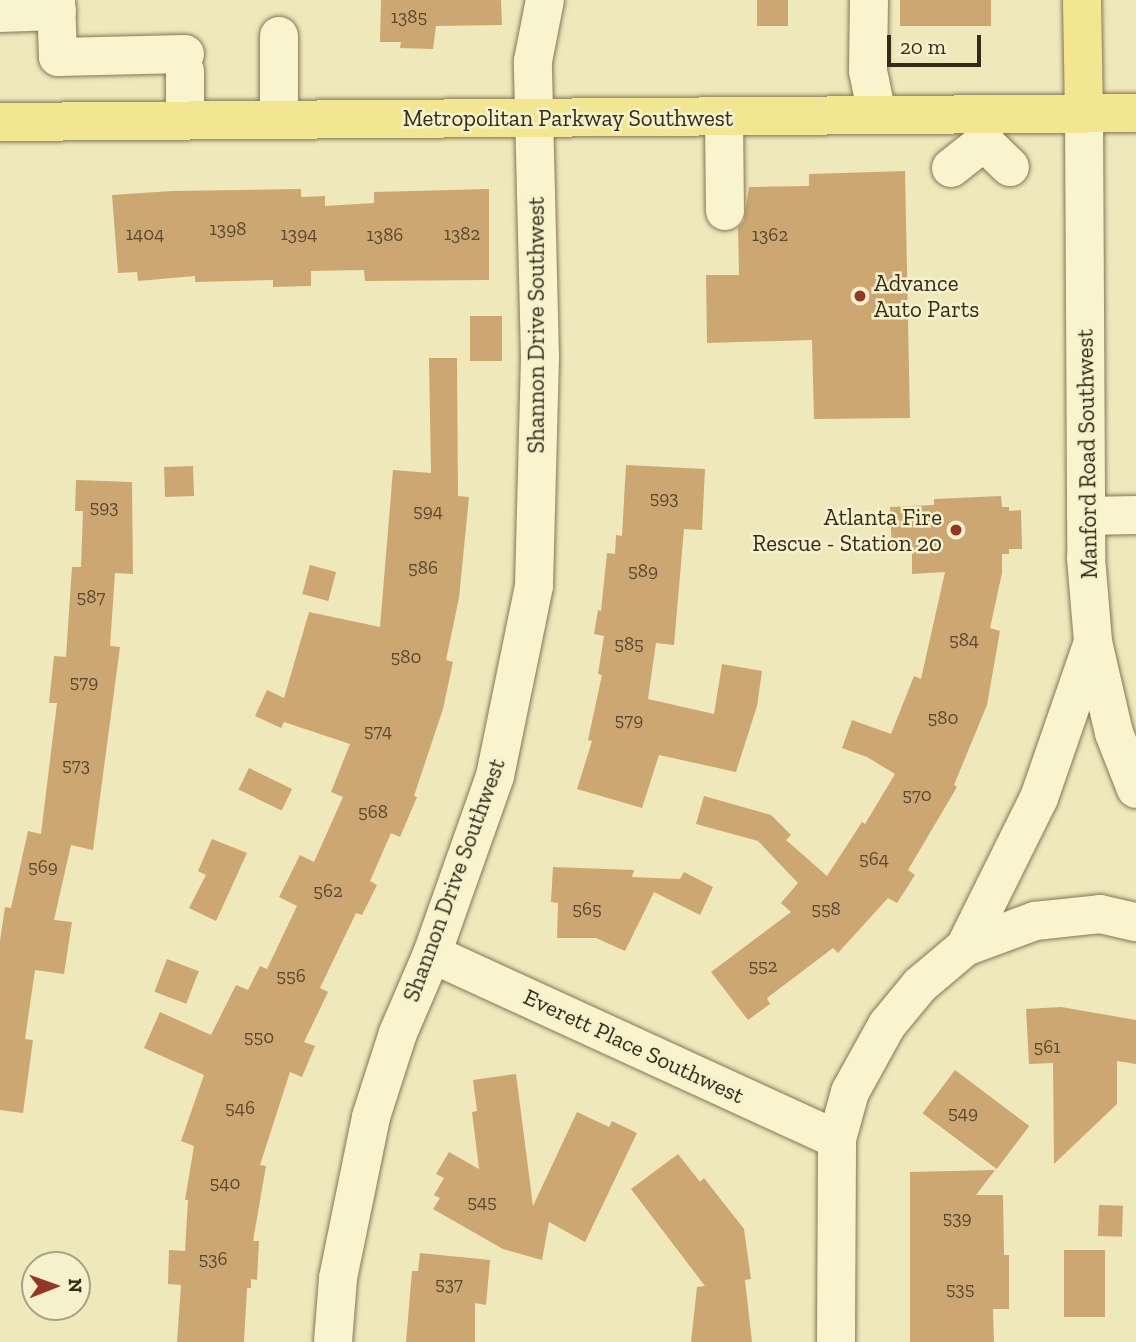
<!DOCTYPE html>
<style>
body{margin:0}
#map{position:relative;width:1136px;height:1342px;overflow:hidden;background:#eee8bb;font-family:"Zilla Slab",serif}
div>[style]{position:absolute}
.building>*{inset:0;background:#cda771;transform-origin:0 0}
.roads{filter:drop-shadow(0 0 2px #857755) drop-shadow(0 0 2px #857755)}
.minor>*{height:38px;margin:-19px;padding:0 19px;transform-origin:19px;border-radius:19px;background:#f9f4ce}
.major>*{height:38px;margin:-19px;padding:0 19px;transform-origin:19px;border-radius:19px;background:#f3e691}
.dots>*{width:19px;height:19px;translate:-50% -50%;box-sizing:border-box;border:4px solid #f5f1cb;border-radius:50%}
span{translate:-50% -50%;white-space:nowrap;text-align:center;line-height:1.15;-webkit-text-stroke:5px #f5f1cb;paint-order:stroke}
.number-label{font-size:19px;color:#5a4a30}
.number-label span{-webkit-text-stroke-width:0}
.street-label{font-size:23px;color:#342b1a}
.poi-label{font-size:23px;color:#342b1a}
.left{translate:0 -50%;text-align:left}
.right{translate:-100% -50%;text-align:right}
.north{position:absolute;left:21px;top:1251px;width:70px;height:70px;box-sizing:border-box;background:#f5f1cb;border:2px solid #a8a284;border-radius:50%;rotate:89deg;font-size:19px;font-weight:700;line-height:28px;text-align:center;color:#342b1a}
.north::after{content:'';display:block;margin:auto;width:24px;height:32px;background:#943825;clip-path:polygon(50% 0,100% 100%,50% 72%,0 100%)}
.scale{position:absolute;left:887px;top:35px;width:94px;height:32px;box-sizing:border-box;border:4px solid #342b1a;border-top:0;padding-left:9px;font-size:21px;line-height:24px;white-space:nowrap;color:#342b1a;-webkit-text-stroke:5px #f5f1cb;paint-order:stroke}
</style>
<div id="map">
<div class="building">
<i style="clip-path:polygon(381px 0,501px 0,502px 25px,436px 26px,433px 49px,400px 48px,401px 42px,380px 42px)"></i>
<i style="left:757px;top:0;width:31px;height:26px"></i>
<i style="left:900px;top:0;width:91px;height:26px"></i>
<i style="clip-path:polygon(905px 171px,910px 418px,814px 419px,812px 340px,707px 343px,706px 275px,739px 275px,738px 228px,744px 221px,749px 187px,809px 186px,809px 174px)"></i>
<i style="clip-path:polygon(301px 189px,301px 197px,325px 196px,325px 206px,374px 203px,374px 192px,489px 189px,489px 280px,365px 281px,364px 270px,311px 271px,311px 286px,273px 287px,273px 280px,195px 282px,195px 276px,138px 281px,137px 272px,118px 273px,112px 195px,172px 191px)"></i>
<i style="left:470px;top:316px;width:32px;height:45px"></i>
<i style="clip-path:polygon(429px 358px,457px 358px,458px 496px,469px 497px,459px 598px,446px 660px,453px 662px,443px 709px,414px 796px,417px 797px,400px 837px,391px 833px,370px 881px,377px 885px,362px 915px,356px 913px,320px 988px,328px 992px,304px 1042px,315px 1046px,302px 1077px,290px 1072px,260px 1165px,266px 1166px,253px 1241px,259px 1241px,257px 1280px,251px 1279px,251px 1288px,247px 1288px,244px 1342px,177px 1342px,181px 1285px,168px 1284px,169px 1250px,185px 1251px,188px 1200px,185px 1200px,194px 1146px,181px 1141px,204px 1075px,144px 1048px,160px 1012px,211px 1035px,236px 985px,248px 990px,260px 966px,267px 969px,297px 906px,279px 897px,300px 855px,314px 862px,343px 797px,331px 792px,350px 744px,284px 722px,281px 728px,255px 716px,267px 690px,284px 698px,309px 612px,380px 627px,393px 470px,431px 473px)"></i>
<i style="clip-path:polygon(626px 465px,705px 469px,702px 530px,684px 529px,674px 645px,656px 643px,648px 699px,714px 714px,722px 664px,762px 671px,757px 706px,736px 772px,659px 755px,642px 808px,577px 789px,592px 741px,588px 740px,602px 675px,598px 674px,604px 636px,594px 634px,598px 610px,601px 611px,607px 553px,615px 554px,616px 535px,622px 536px)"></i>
<i style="left:193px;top:466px;width:30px;height:29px;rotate:88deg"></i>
<i style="clip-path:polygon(76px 480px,132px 482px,133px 574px,115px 573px,110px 646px,120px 647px,93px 850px,71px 845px,54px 920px,72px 922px,64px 974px,35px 970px,25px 1039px,33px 1040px,23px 1113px,0 1110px,0 941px,5px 907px,11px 908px,28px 831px,41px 834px,57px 703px,49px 703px,54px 656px,66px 657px,72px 567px,81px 567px,83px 511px,75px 511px)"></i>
<i style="clip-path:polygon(1001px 496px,1002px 507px,1009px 507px,1009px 511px,1021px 510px,1022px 549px,1009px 549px,1009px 554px,1002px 554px,1002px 573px,990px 628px,1000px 631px,987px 705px,954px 785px,957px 787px,908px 870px,915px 875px,897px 903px,888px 898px,838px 953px,833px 948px,767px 998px,770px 1004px,748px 1020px,711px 972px,791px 912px,781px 903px,798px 883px,758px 841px,696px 824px,704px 796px,771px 815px,791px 835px,786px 840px,827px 876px,862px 822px,865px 824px,895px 774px,867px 757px,842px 748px,852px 720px,891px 734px,914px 676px,921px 679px,945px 572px,912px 574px,912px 552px,892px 552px,890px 507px,934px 505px,934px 499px)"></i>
<i style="left:310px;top:565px;width:27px;height:30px;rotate:15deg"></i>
<i style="left:249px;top:768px;width:48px;height:24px;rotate:26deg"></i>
<i style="clip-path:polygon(212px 839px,247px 853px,216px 921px,189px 908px,206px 875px,198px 871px)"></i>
<i style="clip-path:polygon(553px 867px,634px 870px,632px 877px,680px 879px,684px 872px,713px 887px,700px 915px,654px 892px,625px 951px,596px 938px,557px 938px,558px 903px,551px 902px)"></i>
<i style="left:167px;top:959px;width:34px;height:35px;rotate:21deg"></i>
<i style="clip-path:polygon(1061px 1007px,1136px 1020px,1136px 1064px,1117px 1061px,1117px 1104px,1054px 1164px,1053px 1063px,1029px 1064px,1026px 1009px)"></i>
<i style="left:955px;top:1070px;width:93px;height:54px;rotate:37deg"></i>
<i style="clip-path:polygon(516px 1074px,533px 1206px,577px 1112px,609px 1127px,612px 1121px,637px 1133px,585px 1242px,549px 1222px,542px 1260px,503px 1249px,433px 1209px,440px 1198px,434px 1195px,444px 1178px,436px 1174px,449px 1152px,479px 1169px,472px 1112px,477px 1111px,473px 1080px)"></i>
<i style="clip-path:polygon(678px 1154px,700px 1182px,704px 1178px,744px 1229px,751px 1279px,745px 1280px,752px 1342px,691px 1342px,697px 1287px,705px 1286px,631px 1189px)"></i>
<i style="clip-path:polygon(995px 1170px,976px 1195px,1003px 1195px,1004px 1255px,1009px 1255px,1009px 1309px,993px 1309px,994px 1342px,910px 1342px,910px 1172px)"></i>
<i style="left:1099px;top:1205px;width:24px;height:31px;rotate:2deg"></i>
<i style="left:1064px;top:1250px;width:41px;height:67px"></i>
<i style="clip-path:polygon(420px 1253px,490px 1260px,486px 1305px,475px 1303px,475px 1342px,406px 1342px,412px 1271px,418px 1271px)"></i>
</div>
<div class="roads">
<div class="minor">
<i style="left:56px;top:0;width:57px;rotate:88deg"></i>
<i style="left:58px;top:57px;width:127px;rotate:-1.4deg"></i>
<i style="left:869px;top:0;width:71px;rotate:90.8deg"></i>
<i style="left:868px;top:71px;width:45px;rotate:78.4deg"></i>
<i style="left:0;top:13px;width:57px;rotate:-2deg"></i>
<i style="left:1084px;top:114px;width:444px;rotate:89.7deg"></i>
<i style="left:1086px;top:558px;width:84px;rotate:85.2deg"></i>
<i style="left:1093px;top:642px;width:93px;rotate:77deg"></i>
<i style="left:1114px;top:733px;width:60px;rotate:68.6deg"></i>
<i style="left:984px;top:115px;width:27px;rotate:90deg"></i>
<i style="left:984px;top:142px;width:36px;rotate:44deg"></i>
<i style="left:724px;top:117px;width:94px;rotate:89.4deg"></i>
<i style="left:185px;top:120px;width:49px;rotate:-90deg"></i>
<i style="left:279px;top:120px;width:84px;rotate:-90deg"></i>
<i style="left:951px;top:168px;width:42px;rotate:-38.2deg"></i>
<i style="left:1086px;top:516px;width:50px;rotate:-1.1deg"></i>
<i style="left:965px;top:947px;width:75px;rotate:-20.4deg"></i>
<i style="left:1035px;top:921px;width:65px;rotate:-6.1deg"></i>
<i style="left:1100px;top:914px;width:37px;rotate:13deg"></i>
<i style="left:432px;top:954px;width:445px;rotate:24.6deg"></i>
<i style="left:333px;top:1342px;width:64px;rotate:-85.5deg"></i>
<i style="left:338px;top:1278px;width:164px;rotate:-78.4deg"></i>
<i style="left:371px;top:1117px;width:88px;rotate:-72.2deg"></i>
<i style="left:398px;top:1033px;width:86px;rotate:-66.7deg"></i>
<i style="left:432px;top:954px;width:189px;rotate:-70.5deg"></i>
<i style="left:495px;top:776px;width:194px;rotate:-78.4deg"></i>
<i style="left:534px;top:586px;width:229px;rotate:-88.5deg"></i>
<i style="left:540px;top:357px;width:296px;rotate:-91.4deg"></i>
<i style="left:533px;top:61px;width:62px;rotate:-78.9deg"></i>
<i style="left:836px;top:1342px;width:203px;rotate:-89.7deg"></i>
<i style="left:837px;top:1139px;width:49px;rotate:-74.5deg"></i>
<i style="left:850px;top:1092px;width:77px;rotate:-61.1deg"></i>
<i style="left:887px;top:1025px;width:52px;rotate:-50.5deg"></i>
<i style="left:920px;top:985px;width:59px;rotate:-40.2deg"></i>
<i style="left:965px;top:947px;width:166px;rotate:-63.6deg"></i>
<i style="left:1039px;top:798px;width:165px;rotate:-70.9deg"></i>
</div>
<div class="major">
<i style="left:1082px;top:0;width:114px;rotate:89deg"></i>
<i style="left:0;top:122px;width:1136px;rotate:-0.45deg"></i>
</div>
</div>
<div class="dots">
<i style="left:860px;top:296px;background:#943825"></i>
<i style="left:956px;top:530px;background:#943825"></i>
</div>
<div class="number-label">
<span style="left:409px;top:17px">1385</span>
<span style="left:228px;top:229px">1398</span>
<span style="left:145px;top:234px">1404</span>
<span style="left:299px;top:234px">1394</span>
<span style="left:462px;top:234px">1382</span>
<span style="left:385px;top:235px">1386</span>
<span style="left:770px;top:235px">1362</span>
<span style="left:664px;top:498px">593</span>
<span style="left:104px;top:507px">593</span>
<span style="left:428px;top:511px">594</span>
<span style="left:423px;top:568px">586</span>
<span style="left:643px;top:571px">589</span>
<span style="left:91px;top:597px">587</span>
<span style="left:964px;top:640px">584</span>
<span style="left:629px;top:644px">585</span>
<span style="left:406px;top:657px">580</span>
<span style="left:84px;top:682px">579</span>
<span style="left:943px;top:718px">580</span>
<span style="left:629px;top:720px">579</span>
<span style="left:378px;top:731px">574</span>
<span style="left:76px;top:765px">573</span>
<span style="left:917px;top:795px">570</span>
<span style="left:373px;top:812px">568</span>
<span style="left:874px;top:859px">564</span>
<span style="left:43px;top:867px">569</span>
<span style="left:328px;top:891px">562</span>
<span style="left:587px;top:909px">565</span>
<span style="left:826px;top:909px">558</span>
<span style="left:763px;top:966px">552</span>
<span style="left:291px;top:976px">556</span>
<span style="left:259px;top:1037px">550</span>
<span style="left:1047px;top:1047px">561</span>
<span style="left:240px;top:1108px">546</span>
<span style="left:963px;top:1113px">549</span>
<span style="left:225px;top:1183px">540</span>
<span style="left:482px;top:1202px">545</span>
<span style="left:957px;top:1218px">539</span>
<span style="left:213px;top:1259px">536</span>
<span style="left:449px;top:1284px">537</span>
<span style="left:960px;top:1289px">535</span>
</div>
<div class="street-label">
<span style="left:568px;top:118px">Metropolitan Parkway Southwest</span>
<span style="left:536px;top:325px;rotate:-90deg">Shannon Drive Southwest</span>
<span style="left:1087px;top:454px;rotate:-91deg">Manford Road Southwest</span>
<span style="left:454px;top:880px;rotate:-70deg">Shannon Drive Southwest</span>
<span style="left:634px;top:1046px;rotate:25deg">Everett Place Southwest</span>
</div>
<div class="poi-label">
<span class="left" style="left:874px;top:296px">Advance<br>Auto Parts</span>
<span class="right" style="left:942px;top:530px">Atlanta Fire<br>Rescue - Station 20</span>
</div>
<div class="north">N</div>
<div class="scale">20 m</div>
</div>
